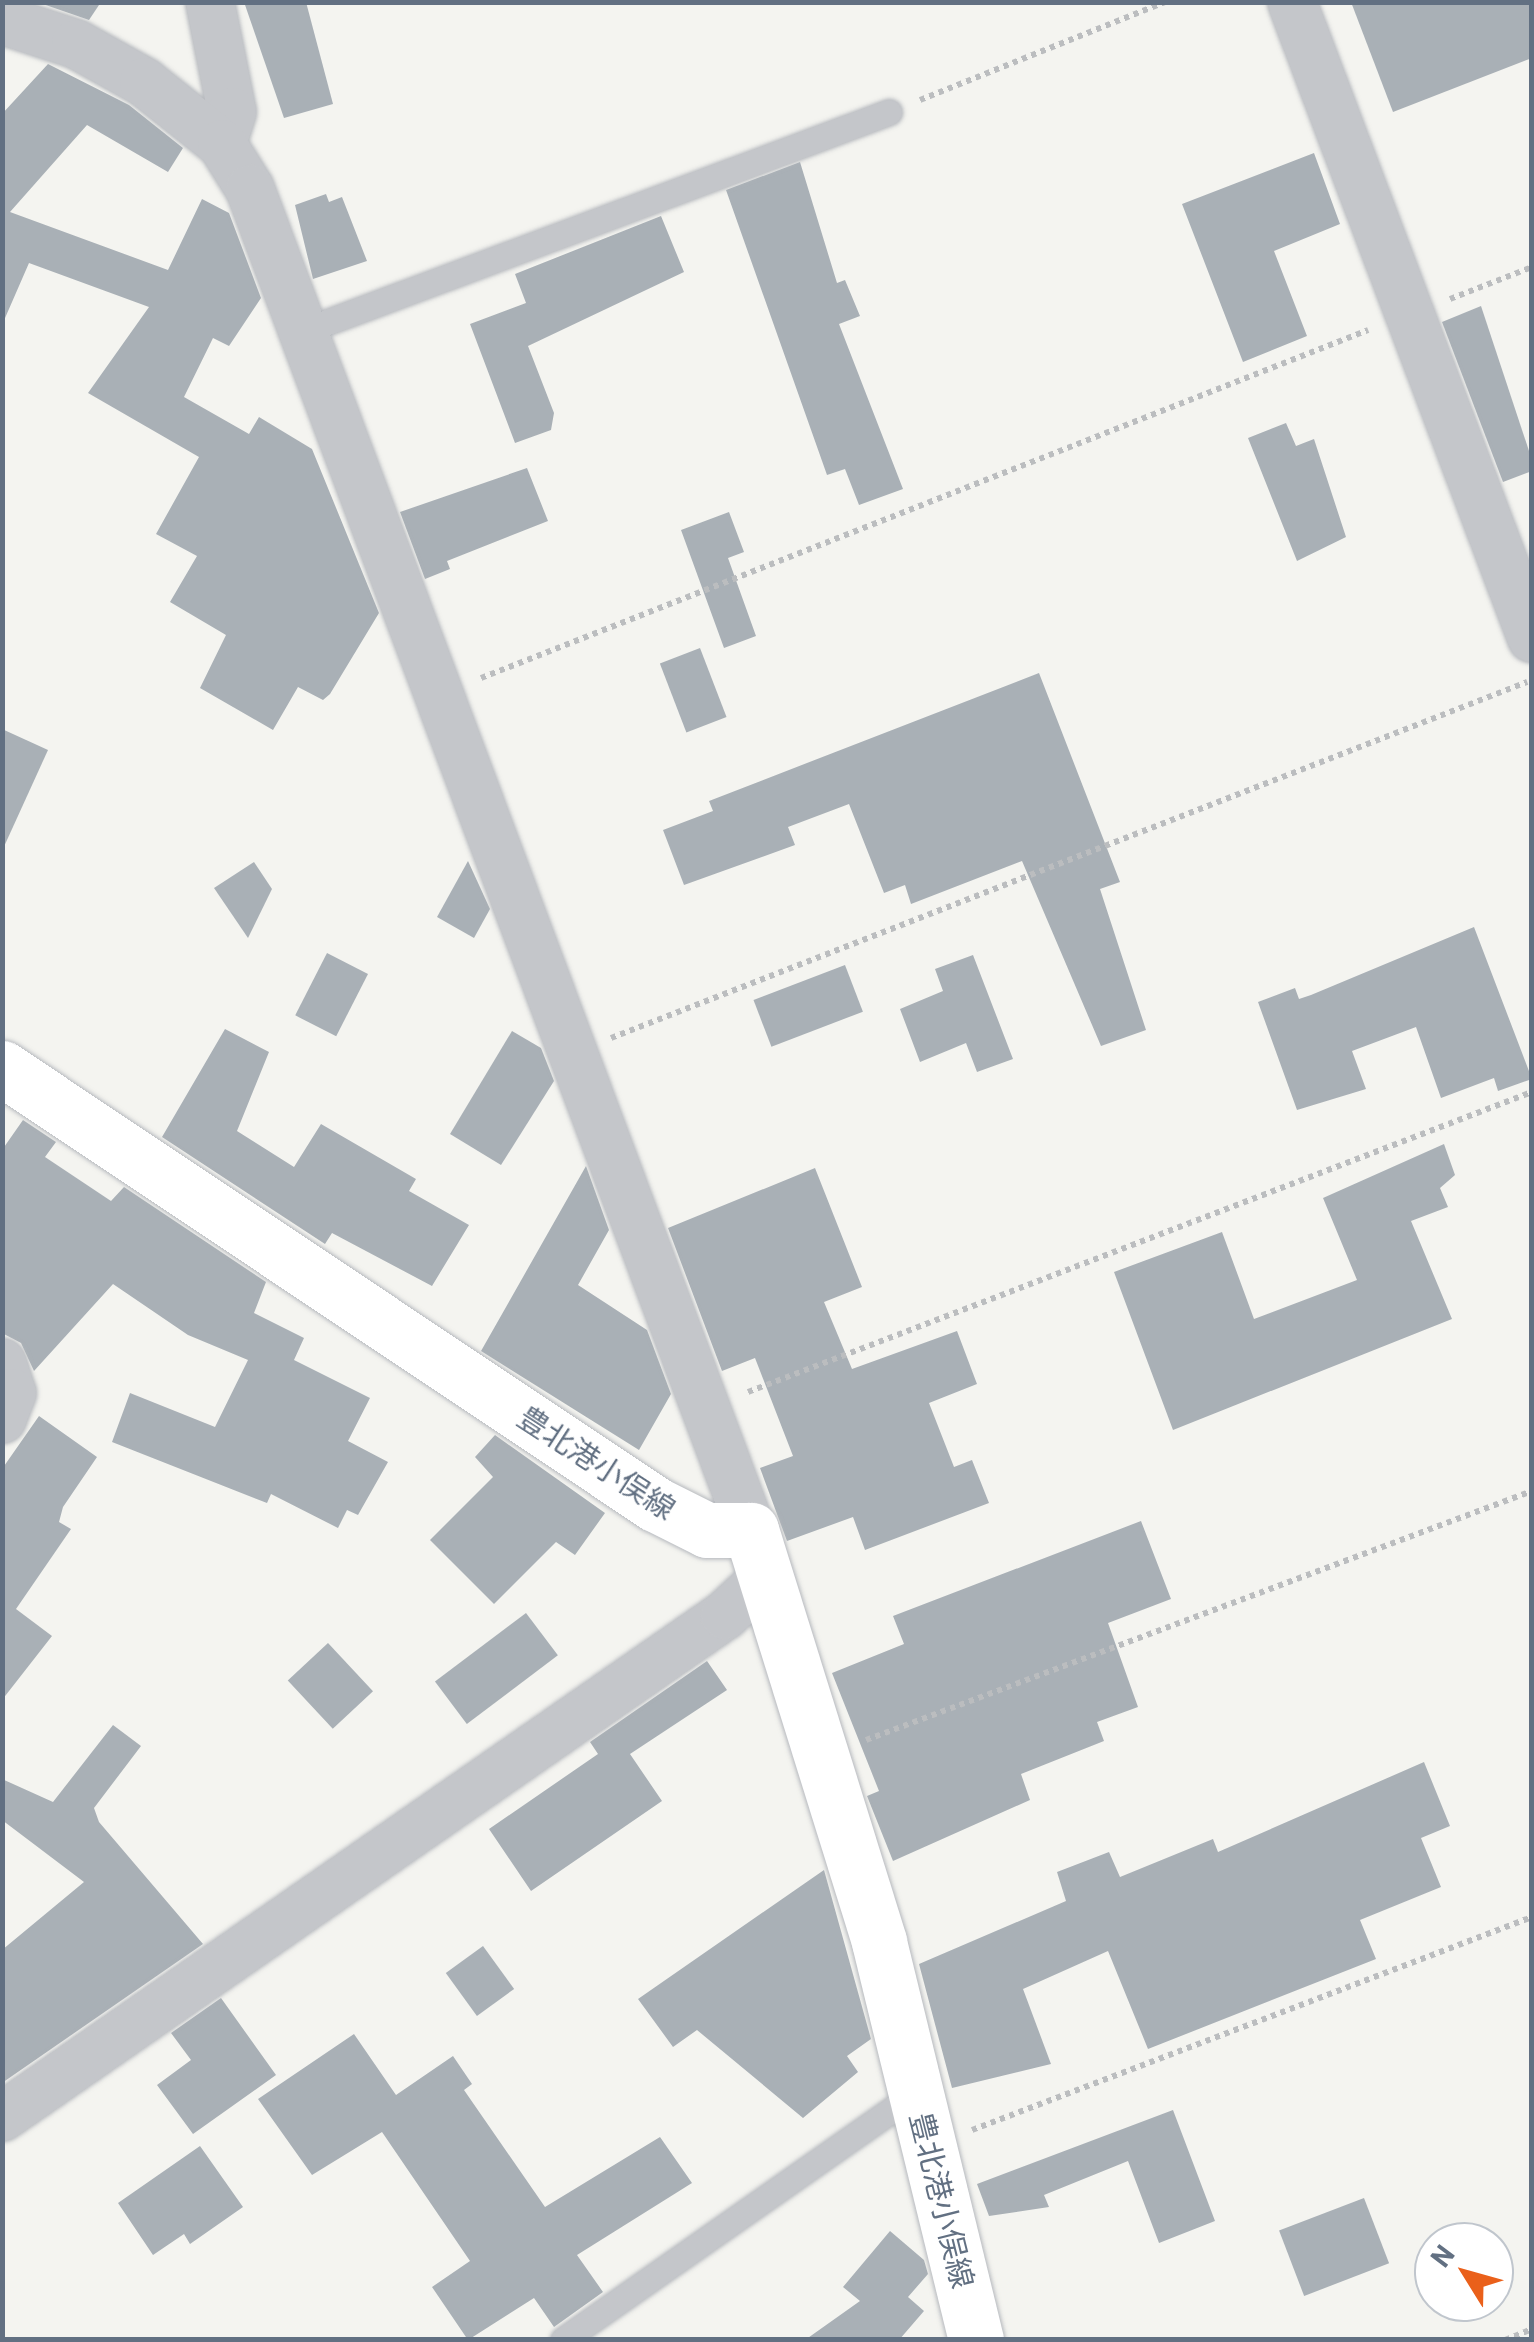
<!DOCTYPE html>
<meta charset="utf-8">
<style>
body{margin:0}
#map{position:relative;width:1534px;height:2342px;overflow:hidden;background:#f4f4f0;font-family:Barlow,"Noto Sans JP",sans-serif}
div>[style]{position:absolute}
.building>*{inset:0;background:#a9b0b6;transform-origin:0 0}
.path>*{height:6px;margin-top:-3px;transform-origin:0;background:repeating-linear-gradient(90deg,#bbbdbf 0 5px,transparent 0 10px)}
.roads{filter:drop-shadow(0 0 2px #b6b9be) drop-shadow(0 0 2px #b6b9be)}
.lane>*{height:25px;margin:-12.5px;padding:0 12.5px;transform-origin:12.5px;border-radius:12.5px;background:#c4c6ca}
.street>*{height:48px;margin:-24px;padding:0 24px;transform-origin:24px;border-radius:24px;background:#c4c6ca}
.secondary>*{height:55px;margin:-27.5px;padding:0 27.5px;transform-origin:27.5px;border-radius:27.5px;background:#fff}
span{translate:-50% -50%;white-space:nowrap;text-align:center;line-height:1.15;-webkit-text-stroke:10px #fff;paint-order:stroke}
.street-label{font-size:30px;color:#627082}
.frame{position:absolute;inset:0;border:5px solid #627082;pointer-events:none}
.north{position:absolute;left:1414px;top:2222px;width:100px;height:100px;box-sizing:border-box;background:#fff;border:2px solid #c0c6cd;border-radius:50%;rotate:307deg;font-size:28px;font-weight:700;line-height:40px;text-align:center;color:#627082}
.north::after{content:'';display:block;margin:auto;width:35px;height:45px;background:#ea601a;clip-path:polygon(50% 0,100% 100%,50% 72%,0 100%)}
</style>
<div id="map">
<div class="building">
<i style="clip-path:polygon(37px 2px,101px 2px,89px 20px)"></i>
<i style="clip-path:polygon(244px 2px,306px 2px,333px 104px,284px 118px)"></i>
<i style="clip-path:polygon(1351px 2px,1532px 2px,1532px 58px,1393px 112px)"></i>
<i style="clip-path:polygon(48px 64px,129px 105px,183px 148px,168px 172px,87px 125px,10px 212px,168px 270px,202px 199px,229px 213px,261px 298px,229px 346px,213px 338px,184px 397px,249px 434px,259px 417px,312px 449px,379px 613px,330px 694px,323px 700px,298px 687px,273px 730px,200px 688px,226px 635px,170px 602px,197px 556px,156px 534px,199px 457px,88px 393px,149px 307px,29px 263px,2px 325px,2px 114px)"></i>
<i style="clip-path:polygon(1314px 153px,1340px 224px,1274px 251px,1307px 336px,1243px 362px,1182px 204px)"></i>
<i style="clip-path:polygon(800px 162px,837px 283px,845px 280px,860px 316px,839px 324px,903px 489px,859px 505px,845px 469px,827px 475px,726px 190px)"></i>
<i style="clip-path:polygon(326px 194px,329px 202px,342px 197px,367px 261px,313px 279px,295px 205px)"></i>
<i style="clip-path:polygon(661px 216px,684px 272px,528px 346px,554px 413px,551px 430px,515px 443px,470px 324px,526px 303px,515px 274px)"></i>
<i style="clip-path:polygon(1481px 306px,1532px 460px,1532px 471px,1503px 482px,1442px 322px)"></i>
<i style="clip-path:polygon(1286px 423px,1296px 446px,1314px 439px,1346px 537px,1297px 561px,1248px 438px)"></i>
<i style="clip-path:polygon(527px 468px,548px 521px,447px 561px,450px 569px,425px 579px,400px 512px)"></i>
<i style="clip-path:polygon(729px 512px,744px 552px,728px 558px,756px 636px,724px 648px,681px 530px)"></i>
<i style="left:700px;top:648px;width:74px;height:43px;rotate:69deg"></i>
<i style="clip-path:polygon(1039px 673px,1120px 882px,1100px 889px,1146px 1030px,1101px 1046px,1022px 861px,911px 904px,905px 885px,884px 893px,849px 804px,788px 827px,795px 845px,684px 885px,663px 830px,713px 811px,709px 801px)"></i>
<i style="clip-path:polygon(2px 729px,48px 750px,2px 851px)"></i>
<i style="clip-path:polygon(468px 861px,490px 909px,474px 938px,437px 917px)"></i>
<i style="clip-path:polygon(254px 862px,272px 889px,248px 938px,214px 888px)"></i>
<i style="clip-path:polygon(1474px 927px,1532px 1079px,1498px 1091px,1494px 1078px,1441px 1098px,1416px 1027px,1352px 1051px,1366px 1089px,1297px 1110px,1258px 1002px,1295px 988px,1299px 999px,1311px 995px)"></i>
<i style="left:327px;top:953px;width:46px;height:70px;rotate:27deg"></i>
<i style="clip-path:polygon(973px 955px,1013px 1059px,977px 1072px,966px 1043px,920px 1062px,900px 1009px,943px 991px,935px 969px)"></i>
<i style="left:845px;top:965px;width:50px;height:98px;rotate:69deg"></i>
<i style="clip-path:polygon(225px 1029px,269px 1052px,237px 1131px,294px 1167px,321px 1124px,416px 1179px,409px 1191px,469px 1225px,432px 1286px,332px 1233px,325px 1244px,162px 1137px)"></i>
<i style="clip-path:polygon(512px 1031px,541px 1048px,554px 1081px,501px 1165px,450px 1134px)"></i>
<i style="clip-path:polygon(23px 1120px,56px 1142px,45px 1157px,111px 1201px,124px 1187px,266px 1282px,254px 1313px,304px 1338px,294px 1360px,370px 1398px,348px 1441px,388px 1462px,358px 1515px,347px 1510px,338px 1528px,271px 1494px,267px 1503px,112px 1442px,130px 1393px,215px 1427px,248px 1360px,188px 1335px,113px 1284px,34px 1371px,21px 1343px,2px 1333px,2px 1150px)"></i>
<i style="clip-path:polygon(1444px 1144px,1455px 1175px,1440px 1188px,1448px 1207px,1411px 1221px,1452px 1319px,1173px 1430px,1114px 1272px,1222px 1232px,1254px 1319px,1357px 1280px,1323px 1198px)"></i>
<i style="clip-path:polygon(586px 1166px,609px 1230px,578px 1285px,647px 1330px,671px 1394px,639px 1450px,481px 1351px)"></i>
<i style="clip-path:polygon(815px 1168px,862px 1287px,824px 1302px,852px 1369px,957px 1331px,977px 1384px,929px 1403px,954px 1467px,972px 1460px,989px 1503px,865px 1550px,853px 1517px,787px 1541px,760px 1468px,793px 1456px,755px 1358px,722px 1371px,668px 1228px)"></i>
<i style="clip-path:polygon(39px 1416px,97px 1457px,63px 1507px,59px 1522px,71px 1529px,16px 1609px,52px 1636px,2px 1700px,2px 1469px)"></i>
<i style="clip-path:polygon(495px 1435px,605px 1513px,575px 1555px,556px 1542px,494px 1604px,430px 1540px,493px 1477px,475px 1457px)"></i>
<i style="clip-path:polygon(1141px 1521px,1171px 1599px,1108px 1623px,1138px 1707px,1097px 1722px,1104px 1741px,1021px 1774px,1030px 1800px,893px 1861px,867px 1796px,879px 1791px,832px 1673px,904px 1644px,893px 1616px)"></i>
<i style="left:526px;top:1613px;width:53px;height:114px;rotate:53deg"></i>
<i style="left:328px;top:1643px;width:66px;height:55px;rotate:47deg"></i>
<i style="clip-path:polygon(707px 1661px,727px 1690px,630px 1754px,662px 1801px,531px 1891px,489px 1829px,598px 1754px,590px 1742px)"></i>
<i style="clip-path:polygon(113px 1725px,141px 1746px,94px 1808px,99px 1822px,203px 1944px,2px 2083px,2px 1950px,84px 1882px,2px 1820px,2px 1779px,53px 1802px)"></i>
<i style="clip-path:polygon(1424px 1762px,1450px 1826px,1421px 1838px,1441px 1887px,1360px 1920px,1376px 1959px,1148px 2049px,1108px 1951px,1023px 1989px,1051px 2064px,952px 2088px,919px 1964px,1066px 1901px,1057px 1872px,1109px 1852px,1120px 1877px,1213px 1839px,1218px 1852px)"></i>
<i style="clip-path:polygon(824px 1870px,871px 2039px,847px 2056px,858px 2072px,803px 2118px,697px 2030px,673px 2047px,638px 1999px)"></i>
<i style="left:483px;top:1946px;width:53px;height:46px;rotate:54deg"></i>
<i style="clip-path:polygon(221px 1998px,276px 2075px,193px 2134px,157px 2085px,191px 2060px,171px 2033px)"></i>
<i style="clip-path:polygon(354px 2034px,396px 2095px,453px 2056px,472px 2084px,464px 2090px,545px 2207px,660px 2137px,692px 2183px,577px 2255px,603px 2292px,554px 2327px,534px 2298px,468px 2340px,432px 2287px,470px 2261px,382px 2132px,312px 2175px,258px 2099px)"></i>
<i style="clip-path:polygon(1173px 2110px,1215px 2221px,1159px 2243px,1128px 2161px,1044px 2195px,1049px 2207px,989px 2216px,977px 2184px)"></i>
<i style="clip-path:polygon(200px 2146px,243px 2207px,190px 2244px,184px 2234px,153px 2255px,118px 2203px)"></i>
<i style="left:1364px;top:2198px;width:70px;height:91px;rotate:69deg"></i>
<i style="clip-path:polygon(890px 2231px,924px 2260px,928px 2274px,908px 2297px,924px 2311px,899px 2340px,805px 2340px,860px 2301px,843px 2287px)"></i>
</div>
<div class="path">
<i style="left:920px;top:100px;width:264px;rotate:-21.8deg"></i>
<i style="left:1450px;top:299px;width:88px;rotate:-21.3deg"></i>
<i style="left:481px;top:678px;width:953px;rotate:-21.42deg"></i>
<i style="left:611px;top:1038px;width:983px;rotate:-21.24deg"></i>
<i style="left:748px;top:1392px;width:839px;rotate:-20.94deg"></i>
<i style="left:866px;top:1740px;width:711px;rotate:-20.5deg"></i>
<i style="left:972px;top:2130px;width:599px;rotate:-20.82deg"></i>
<i style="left:1505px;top:2340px;width:29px;rotate:-22deg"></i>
</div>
<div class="roads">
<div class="lane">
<i style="left:298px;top:333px;width:631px;rotate:-20.5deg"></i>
<i style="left:563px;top:2340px;width:432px;rotate:-35deg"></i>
</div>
<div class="street">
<i style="left:210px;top:2px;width:112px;rotate:78.7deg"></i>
<i style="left:232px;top:112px;width:34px;rotate:107deg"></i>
<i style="left:1292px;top:2px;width:680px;rotate:69.33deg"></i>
<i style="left:2px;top:20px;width:78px;rotate:18deg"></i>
<i style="left:76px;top:44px;width:78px;rotate:29.2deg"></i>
<i style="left:144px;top:82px;width:100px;rotate:38.5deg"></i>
<i style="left:222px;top:144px;width:53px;rotate:58.1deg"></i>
<i style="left:250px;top:189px;width:1432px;rotate:69.51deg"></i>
<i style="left:2px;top:1363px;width:32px;rotate:72deg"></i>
<i style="left:12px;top:1393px;width:28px;rotate:111deg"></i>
<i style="left:2px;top:2117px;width:880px;rotate:-34.77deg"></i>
<i style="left:725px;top:1615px;width:59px;rotate:-42.9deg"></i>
</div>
<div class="secondary">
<i style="left:2px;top:1068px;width:785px;rotate:33.73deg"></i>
<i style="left:655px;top:1504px;width:58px;rotate:26.6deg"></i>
<i style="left:707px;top:1530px;width:44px"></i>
<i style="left:751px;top:1530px;width:431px;rotate:72.7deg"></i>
<i style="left:879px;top:1942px;width:410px;rotate:76.3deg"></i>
</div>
</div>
<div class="street-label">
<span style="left:597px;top:1462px;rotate:33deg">豊北港小俣線</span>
<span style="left:943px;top:2200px;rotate:76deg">豊北港小俣線</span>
</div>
<div class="frame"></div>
<div class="north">N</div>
</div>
